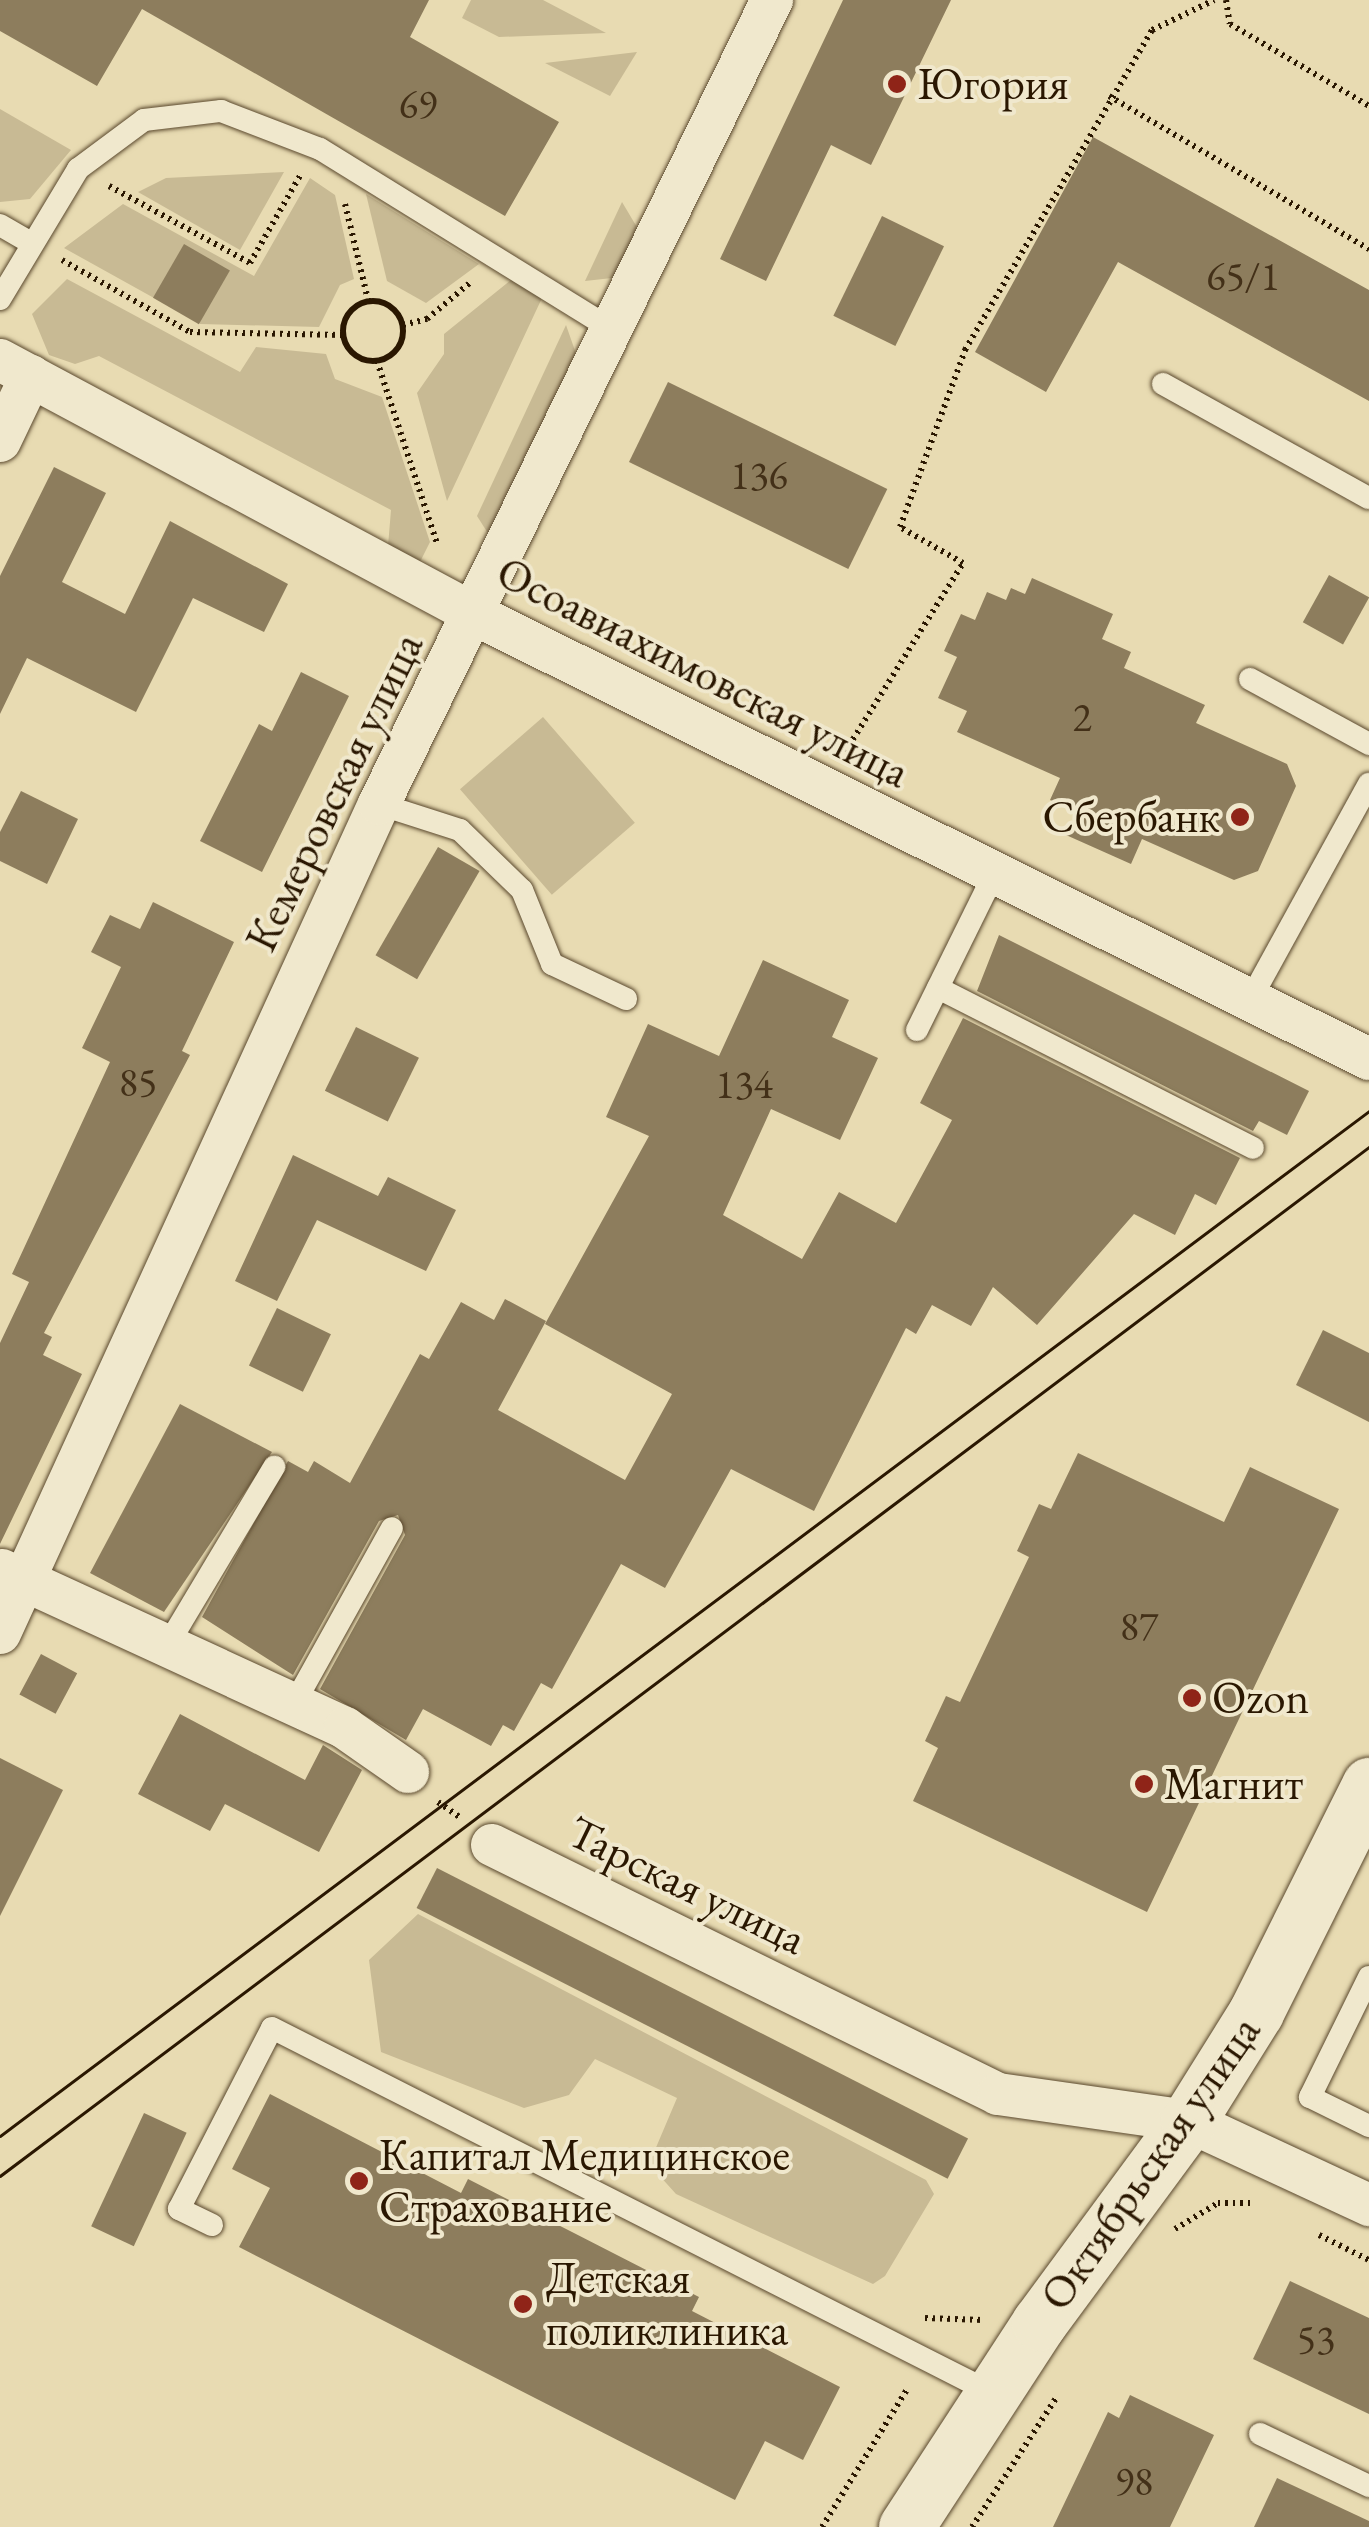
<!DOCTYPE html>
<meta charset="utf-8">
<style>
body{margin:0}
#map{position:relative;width:1369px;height:2527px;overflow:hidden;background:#e8dbb2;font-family:"EB Garamond",serif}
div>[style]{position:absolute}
.green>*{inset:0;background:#c8ba94;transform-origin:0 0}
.building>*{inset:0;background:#8d7d5d;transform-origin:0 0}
.path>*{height:6px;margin-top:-3px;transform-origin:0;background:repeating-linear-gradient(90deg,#2a1701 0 2.5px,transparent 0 7.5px)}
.path>.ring{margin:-3px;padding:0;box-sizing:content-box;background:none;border:6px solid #2a1701;border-radius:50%}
.roads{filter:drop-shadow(0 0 2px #5a482d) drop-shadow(0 0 2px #5a482d)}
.lane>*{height:22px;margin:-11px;padding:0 11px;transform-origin:11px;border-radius:11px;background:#f0e8cd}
.street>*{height:42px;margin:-21px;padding:0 21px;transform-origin:21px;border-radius:21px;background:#f0e8cd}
.secondary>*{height:55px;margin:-27.5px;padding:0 27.5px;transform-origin:27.5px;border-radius:27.5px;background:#f0e8cd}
.tram>*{height:2.5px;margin:-1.25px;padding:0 1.25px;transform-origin:1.25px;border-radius:1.25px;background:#2a1701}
.dots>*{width:28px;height:28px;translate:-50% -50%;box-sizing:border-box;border:5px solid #f0e8cd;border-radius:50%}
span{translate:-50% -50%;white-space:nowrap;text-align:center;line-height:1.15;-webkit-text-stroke:8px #f0e8cd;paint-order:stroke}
.number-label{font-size:40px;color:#433018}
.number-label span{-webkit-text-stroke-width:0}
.poi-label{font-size:45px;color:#2a1701}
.left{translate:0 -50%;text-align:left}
.right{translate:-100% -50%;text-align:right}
.street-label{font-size:45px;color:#2a1701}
</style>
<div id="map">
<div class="green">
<i style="clip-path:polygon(471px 0,543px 0,606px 33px,499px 37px,462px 18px)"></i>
<i style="clip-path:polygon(637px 52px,610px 96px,545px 63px)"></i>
<i style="clip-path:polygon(0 109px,71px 150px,30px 199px,0 202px)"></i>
<i style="clip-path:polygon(284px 172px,240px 250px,138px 192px,166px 178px)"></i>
<i style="clip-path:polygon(310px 178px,335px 195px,354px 279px,340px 285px,319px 327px,200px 324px,184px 245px,154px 298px,64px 248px,123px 204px,254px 276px)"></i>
<i style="clip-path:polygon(366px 194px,479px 264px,426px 303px,387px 281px)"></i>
<i style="clip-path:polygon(622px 202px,641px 234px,621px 277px,585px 281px)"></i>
<i style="clip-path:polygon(67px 279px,240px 372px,256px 347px,326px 354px,335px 379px,382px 397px,430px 542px,419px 564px,388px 546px,391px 510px,99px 356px,75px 364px,49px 355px,32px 314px)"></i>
<i style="clip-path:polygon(511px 280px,542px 298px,447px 501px,417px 393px,444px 354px,444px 334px)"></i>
<i style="clip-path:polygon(566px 325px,580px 365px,496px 546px,477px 516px)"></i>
<i style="left:543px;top:717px;width:140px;height:110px;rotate:49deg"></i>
<i style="clip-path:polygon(418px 1914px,926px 2180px,934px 2194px,885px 2276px,873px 2284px,676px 2194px,649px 2164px,677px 2098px,595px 2059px,569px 2095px,524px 2108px,381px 2052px,369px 1960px)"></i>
</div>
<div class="building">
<i style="clip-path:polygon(0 0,429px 0,410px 37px,559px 122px,505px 216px,142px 9px,97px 86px,0 31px)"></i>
<i style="clip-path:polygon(843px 0,951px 0,871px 165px,831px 145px,766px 281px,720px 259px)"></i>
<i style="clip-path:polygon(1093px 137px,1369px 290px,1369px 401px,1118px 262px,1046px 392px,975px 352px)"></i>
<i style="left:882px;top:216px;width:69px;height:111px;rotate:26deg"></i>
<i style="left:184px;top:244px;width:53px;height:62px;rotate:30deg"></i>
<i style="left:668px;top:382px;width:244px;height:89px;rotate:26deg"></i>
<i style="clip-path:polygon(54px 467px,106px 493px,62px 582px,125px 614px,170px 521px,288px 584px,264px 632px,193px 598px,136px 712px,27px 658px,0 714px,0 576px)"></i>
<i style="left:1329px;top:575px;width:46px;height:54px;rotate:29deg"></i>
<i style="clip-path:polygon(1032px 578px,1113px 614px,1102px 639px,1131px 652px,1124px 668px,1205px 705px,1196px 723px,1287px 764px,1296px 786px,1258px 871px,1234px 880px,1142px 839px,1131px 864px,1066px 835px,1077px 812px,1050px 800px,1060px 778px,957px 732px,967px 711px,938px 698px,957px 657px,944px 651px,961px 614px,975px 620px,987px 592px,1006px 600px,1011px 588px,1025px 594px)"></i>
<i style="clip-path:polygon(301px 672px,349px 696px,262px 872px,200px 841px,259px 724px,272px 731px)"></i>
<i style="clip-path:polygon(21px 791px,78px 819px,47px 884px,0 861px,0 832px)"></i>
<i style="left:438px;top:847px;width:48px;height:125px;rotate:30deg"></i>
<i style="clip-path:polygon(153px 902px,234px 942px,182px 1051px,190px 1055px,44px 1333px,52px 1337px,43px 1355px,82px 1374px,0 1544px,0 1343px,29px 1282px,12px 1274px,110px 1062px,82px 1048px,121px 967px,91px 952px,110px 915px,140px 929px)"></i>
<i style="clip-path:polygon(999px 935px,1309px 1091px,1287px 1135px,1259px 1121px,1253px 1131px,977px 991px)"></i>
<i style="clip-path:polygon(763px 960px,849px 1000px,832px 1037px,878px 1058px,840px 1140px,771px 1109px,723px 1215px,802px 1259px,839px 1192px,896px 1223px,952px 1120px,920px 1103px,963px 1018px,1240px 1158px,1216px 1205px,1195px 1194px,1175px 1235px,1134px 1214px,1037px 1325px,993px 1287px,971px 1326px,932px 1305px,916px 1334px,906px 1328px,814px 1511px,731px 1469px,665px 1588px,621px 1564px,552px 1689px,541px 1683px,514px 1731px,503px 1725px,491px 1746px,423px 1709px,406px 1740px,320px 1689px,405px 1535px,398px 1515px,379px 1521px,293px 1675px,202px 1617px,288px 1461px,308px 1472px,314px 1461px,350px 1483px,420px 1354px,429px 1359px,461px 1302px,494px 1320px,505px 1299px,546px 1321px,498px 1410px,625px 1480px,672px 1394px,545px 1324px,649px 1136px,606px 1117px,648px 1024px,719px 1056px)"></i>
<i style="left:356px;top:1027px;width:70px;height:71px;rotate:26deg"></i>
<i style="clip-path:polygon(293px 1155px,378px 1196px,388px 1177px,456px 1210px,426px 1271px,317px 1220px,277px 1301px,235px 1281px)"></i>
<i style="left:277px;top:1308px;width:60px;height:64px;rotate:26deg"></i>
<i style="clip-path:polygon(1323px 1330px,1369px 1353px,1369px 1422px,1296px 1385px)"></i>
<i style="clip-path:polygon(180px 1404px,272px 1452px,164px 1612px,90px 1573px)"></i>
<i style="clip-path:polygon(1078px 1453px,1224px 1522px,1250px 1467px,1339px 1509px,1147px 1912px,913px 1801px,938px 1748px,925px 1741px,946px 1696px,960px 1702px,1029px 1557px,1017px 1551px,1039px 1504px,1051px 1509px)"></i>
<i style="left:41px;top:1654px;width:41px;height:46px;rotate:28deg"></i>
<i style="clip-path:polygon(180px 1714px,305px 1780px,323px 1745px,362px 1770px,319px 1852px,225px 1804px,210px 1831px,138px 1794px)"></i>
<i style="clip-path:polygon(0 1758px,63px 1790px,0 1916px)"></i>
<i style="left:437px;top:1868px;width:596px;height:45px;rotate:27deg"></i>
<i style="clip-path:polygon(270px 2094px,461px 2193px,468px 2179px,572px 2232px,699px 2297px,692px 2311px,840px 2387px,803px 2460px,765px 2441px,735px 2500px,239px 2247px,270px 2188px,232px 2169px)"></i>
<i style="left:144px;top:2113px;width:47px;height:125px;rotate:25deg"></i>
<i style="clip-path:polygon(1290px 2281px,1369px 2318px,1369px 2414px,1253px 2359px)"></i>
<i style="clip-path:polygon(1130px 2395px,1214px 2435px,1170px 2527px,1053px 2527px,1108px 2412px,1119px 2418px)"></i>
<i style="clip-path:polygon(1277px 2478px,1369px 2521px,1369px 2527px,1254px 2527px)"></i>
</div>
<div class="path">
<i style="left:1226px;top:0;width:24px;rotate:81deg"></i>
<i style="left:1230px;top:24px;width:161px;rotate:30.5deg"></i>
<i style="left:1109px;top:96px;width:302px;rotate:30.5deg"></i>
<i style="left:109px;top:186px;width:161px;rotate:28.6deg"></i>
<i style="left:250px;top:263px;width:103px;rotate:-60.2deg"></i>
<i style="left:345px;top:204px;width:99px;rotate:76.5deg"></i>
<i style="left:62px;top:260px;width:147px;rotate:29.4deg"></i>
<i style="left:190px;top:332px;width:152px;rotate:1.1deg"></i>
<i class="ring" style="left:343px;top:301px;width:54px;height:54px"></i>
<i style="left:403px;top:325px;width:25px;rotate:-14deg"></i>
<i style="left:427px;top:319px;width:59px;rotate:-40.2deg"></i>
<i style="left:377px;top:361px;width:192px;rotate:71.8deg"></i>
<i style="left:845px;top:752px;width:223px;rotate:-58deg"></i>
<i style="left:963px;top:563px;width:73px;rotate:-150.3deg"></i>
<i style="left:900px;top:527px;width:189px;rotate:-69.8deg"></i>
<i style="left:965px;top:350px;width:371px;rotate:-59.7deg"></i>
<i style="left:1152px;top:30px;width:69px;rotate:-25.8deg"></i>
<i style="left:438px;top:1802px;width:28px;rotate:35deg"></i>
<i style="left:1175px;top:2229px;width:50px;rotate:-31.2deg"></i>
<i style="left:1218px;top:2203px;width:36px"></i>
<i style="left:1319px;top:2235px;width:56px;rotate:26.6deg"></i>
<i style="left:925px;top:2318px;width:58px;rotate:2deg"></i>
<i style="left:822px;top:2527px;width:163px;rotate:-58.3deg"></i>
<i style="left:972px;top:2527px;width:154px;rotate:-56.9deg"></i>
</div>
<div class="roads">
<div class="lane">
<i style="left:0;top:225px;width:34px;rotate:30deg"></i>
<i style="left:0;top:299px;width:152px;rotate:-59deg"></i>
<i style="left:78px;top:169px;width:82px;rotate:-36.6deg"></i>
<i style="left:144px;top:120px;width:78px;rotate:-6.7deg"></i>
<i style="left:221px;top:111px;width:106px;rotate:21deg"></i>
<i style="left:320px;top:149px;width:344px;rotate:31.7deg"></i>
<i style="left:1163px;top:384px;width:235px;rotate:29deg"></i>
<i style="left:1250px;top:679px;width:136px;rotate:28.6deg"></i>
<i style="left:379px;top:804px;width:85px;rotate:17.8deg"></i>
<i style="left:460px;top:830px;width:86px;rotate:44.1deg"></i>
<i style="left:522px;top:890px;width:80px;rotate:67.9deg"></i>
<i style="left:552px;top:964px;width:82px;rotate:25.3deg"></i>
<i style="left:938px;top:988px;width:353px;rotate:26.9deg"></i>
<i style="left:1249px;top:1002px;width:249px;rotate:-61.2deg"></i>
<i style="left:917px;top:1030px;width:174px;rotate:-63.7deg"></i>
<i style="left:167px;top:1646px;width:209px;rotate:-59.1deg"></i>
<i style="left:294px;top:1704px;width:201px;rotate:-60.9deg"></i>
<i style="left:1369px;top:1977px;width:134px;rotate:116.2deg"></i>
<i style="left:1310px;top:2097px;width:66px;rotate:26.2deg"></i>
<i style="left:212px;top:2225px;width:37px;rotate:-154deg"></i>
<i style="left:179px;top:2209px;width:203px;rotate:-62.8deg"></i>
<i style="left:272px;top:2028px;width:807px;rotate:26.88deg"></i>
<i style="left:1260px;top:2434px;width:121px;rotate:25.5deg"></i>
</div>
<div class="street">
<i style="left:0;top:360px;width:540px;rotate:28.18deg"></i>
<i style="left:476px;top:615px;width:997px;rotate:26.44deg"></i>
<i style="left:0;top:441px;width:72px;rotate:-64.5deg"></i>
<i style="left:2px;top:1570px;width:378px;rotate:24.7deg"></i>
<i style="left:345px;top:1728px;width:77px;rotate:34.9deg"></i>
<i style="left:0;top:1633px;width:912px;rotate:-65.43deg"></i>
<i style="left:379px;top:804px;width:895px;rotate:-63.95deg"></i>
<i style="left:492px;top:1845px;width:564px;rotate:26.2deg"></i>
<i style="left:998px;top:2094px;width:192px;rotate:8.1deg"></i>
<i style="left:1188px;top:2121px;width:200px;rotate:24.9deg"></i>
</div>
<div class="secondary">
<i style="left:906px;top:2527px;width:244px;rotate:-56.9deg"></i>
<i style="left:1039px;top:2323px;width:251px;rotate:-53.6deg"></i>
<i style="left:1188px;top:2121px;width:128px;rotate:-58deg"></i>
<i style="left:1256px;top:2012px;width:254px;rotate:-63.5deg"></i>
</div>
</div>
<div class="tram">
<i style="left:0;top:2136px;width:1710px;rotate:-36.82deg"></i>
<i style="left:0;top:2176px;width:1713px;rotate:-36.93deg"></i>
</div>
<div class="dots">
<i style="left:897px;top:84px;background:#8f2418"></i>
<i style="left:1240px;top:817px;background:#8f2418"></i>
<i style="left:1192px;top:1698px;background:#8f2418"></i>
<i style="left:1144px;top:1784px;background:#8f2418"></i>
<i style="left:359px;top:2181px;background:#8f2418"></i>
<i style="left:523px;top:2304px;background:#8f2418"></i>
</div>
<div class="number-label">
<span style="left:418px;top:104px">69</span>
<span style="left:1243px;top:276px">65/1</span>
<span style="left:759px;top:475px">136</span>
<span style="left:1082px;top:717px">2</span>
<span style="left:138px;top:1082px">85</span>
<span style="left:744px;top:1084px">134</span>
<span style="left:1139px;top:1626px">87</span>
<span style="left:1316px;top:2339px">53</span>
<span style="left:1134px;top:2481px">98</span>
</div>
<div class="poi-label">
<span class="left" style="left:917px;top:84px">Югория</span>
<span class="right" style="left:1220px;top:817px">Сбербанк</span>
<span class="left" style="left:1212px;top:1698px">Ozon</span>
<span class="left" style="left:1164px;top:1784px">Магнит</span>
<span class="left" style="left:379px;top:2181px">Капитал Медицинское<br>Страхование</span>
<span class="left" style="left:546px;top:2304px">Детская<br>поликлиника</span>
</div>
<div class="street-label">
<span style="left:703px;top:672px;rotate:27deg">Осоавиахимовская улица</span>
<span style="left:334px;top:792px;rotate:-64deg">Кемеровская улица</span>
<span style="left:687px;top:1885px;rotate:26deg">Тарская улица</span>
<span style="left:1150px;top:2163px;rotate:-55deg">Октябрьская улица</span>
</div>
</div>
